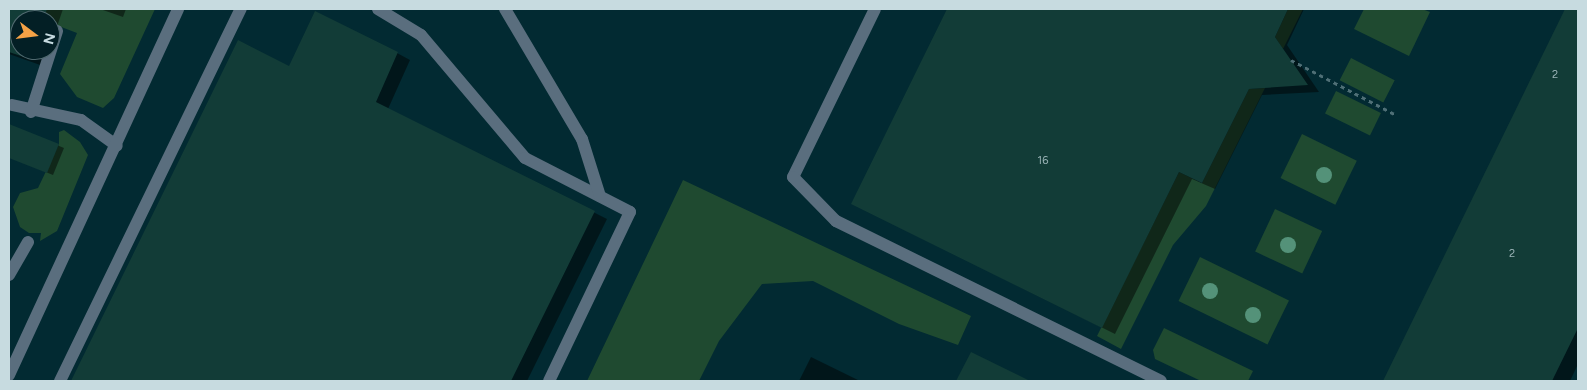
<!DOCTYPE html>
<style>
body{margin:0}
#map{position:relative;width:1587px;height:390px;overflow:hidden;background:#022a32;font-family:Figtree,sans-serif}
div>[style]{position:absolute}
.green>*{inset:0;background:#1f4a30;transform-origin:0 0}
.shadow>*{inset:0;background:#0007}
.building>*{inset:0;background:#123c37}
.path>*{height:3px;margin-top:-1.5px;transform-origin:0;background:repeating-linear-gradient(90deg,#4f6f76 0 4px,transparent 0 8px)}
.minor>*{height:12px;margin:-6px;padding:0 6px;transform-origin:6px;border-radius:6px;background:#5a6e7e}
.trees>*{width:16px;height:16px;margin:-8px;border-radius:50%;background:#549279}
span{translate:-50% -50%;white-space:nowrap;text-align:center;line-height:1.15;-webkit-text-stroke:4.5px #031f25;paint-order:stroke}
.number-label{font-size:11px;color:#9ab3b6}
.number-label span{-webkit-text-stroke-width:0}
.frame{position:absolute;inset:0;border:10px solid #c7dbe0;pointer-events:none}
.north{position:absolute;left:10px;top:10px;width:50px;height:50px;box-sizing:border-box;background:#031f25;border:1px solid #516a70;border-radius:50%;rotate:105deg;font-size:14px;font-weight:700;line-height:20px;text-align:center;color:#c7dbe0}
.north::after{content:'';display:block;margin:auto;width:18px;height:22px;background:#f5a246;clip-path:polygon(50% 0,100% 100%,50% 72%,0 100%)}
</style>
<div id="map">
<div class="green">
<i style="clip-path:polygon(14px 9px,109px 10px,155px 9px,114px 98px,103px 108px,77px 97px,60px 74px,77px 33px)"></i>
<i style="clip-path:polygon(1288px 9px,1303px 9px,1283px 49px,1275px 37px)"></i>
<i style="clip-path:polygon(1364px 9px,1422px 9px,1430px 12px,1409px 56px,1354px 29px)"></i>
<i style="left:1351px;top:58px;width:49px;height:25px;rotate:27deg"></i>
<i style="clip-path:polygon(1265px 88px,1206px 206px,1173px 245px,1121px 349px,1097px 336px,1179px 172px,1202px 183px,1249px 89px)"></i>
<i style="left:1336px;top:91px;width:50px;height:25px;rotate:26deg"></i>
<i style="clip-path:polygon(64px 130px,80px 142px,88px 155px,57px 231px,40px 241px,41px 233px,29px 233px,20px 227px,13px 207px,20px 193px,38px 188px,59px 144px,59px 132px)"></i>
<i style="left:1302px;top:134px;width:61px;height:49px;rotate:26deg"></i>
<i style="clip-path:polygon(683px 180px,971px 316px,958px 345px,899px 324px,813px 281px,762px 284px,719px 341px,699px 381px,587px 381px)"></i>
<i style="left:1275px;top:209px;width:52px;height:47px;rotate:25deg"></i>
<i style="left:1200px;top:257px;width:99px;height:49px;rotate:26deg"></i>
<i style="clip-path:polygon(1164px 328px,1253px 371px,1248px 381px,1201px 381px,1155px 359px,1153px 350px)"></i>
</div>
<div class="shadow">
<i style="clip-path:polygon(9px 9px,63px 9px,50px 47px,50px 20px,20px 20px,20px 50px,49px 50px,43px 66px,9px 54px)"></i>
<i style="clip-path:polygon(100px 9px,126px 9px,123px 17px)"></i>
<i style="clip-path:polygon(949px 9px,1304px 9px,1287px 45px,1319px 92px,1262px 95px,1215px 189px,1192px 179px,1115px 334px,853px 204px)"></i>
<i style="clip-path:polygon(1566px 9px,1578px 9px,1578px 364px,1570px 381px,1384px 381px)"></i>
<i style="clip-path:polygon(238px 42px,289px 67px,397px 53px,410px 60px,388px 109px,607px 219px,527px 381px,73px 381px)"></i>
<i style="clip-path:polygon(9px 125px,64px 148px,53px 175px,9px 157px)"></i>
<i style="clip-path:polygon(972px 354px,1027px 381px,958px 381px)"></i>
<i style="clip-path:polygon(811px 357px,860px 381px,799px 381px)"></i>
</div>
<div class="building">
<i style="clip-path:polygon(9px 9px,47px 9px,43px 20px,20px 20px,20px 50px,33px 50px,30px 59px,9px 52px)"></i>
<i style="clip-path:polygon(947px 9px,1288px 9px,1275px 37px,1308px 85px,1249px 89px,1202px 183px,1179px 172px,1102px 328px,851px 204px)"></i>
<i style="clip-path:polygon(1565px 9px,1578px 9px,1578px 328px,1552px 381px,1383px 381px)"></i>
<i style="clip-path:polygon(315px 11px,398px 52px,376px 102px,595px 211px,511px 381px,71px 381px,238px 40px,289px 66px)"></i>
<i style="clip-path:polygon(9px 124px,59px 144px,47px 173px,9px 158px)"></i>
<i style="clip-path:polygon(971px 352px,1030px 381px,956px 381px)"></i>
</div>
<div class="path">
<i style="left:1291px;top:60px;width:119px;rotate:27.6deg"></i>
</div>
<div class="minor">
<i style="left:378px;top:9px;width:50px;rotate:31.2deg"></i>
<i style="left:421px;top:35px;width:161px;rotate:49.8deg"></i>
<i style="left:525px;top:158px;width:118px;rotate:27.2deg"></i>
<i style="left:630px;top:212px;width:187px;rotate:115.6deg"></i>
<i style="left:505px;top:9px;width:151px;rotate:59.4deg"></i>
<i style="left:582px;top:139px;width:60px;rotate:72.5deg"></i>
<i style="left:875px;top:9px;width:187px;rotate:116deg"></i>
<i style="left:793px;top:177px;width:62px;rotate:45.7deg"></i>
<i style="left:836px;top:221px;width:362px;rotate:26.2deg"></i>
<i style="left:12px;top:105px;width:71px;rotate:12.3deg"></i>
<i style="left:81px;top:120px;width:44px;rotate:35.8deg"></i>
<i style="left:31px;top:112px;width:85px;rotate:-72.2deg"></i>
<i style="left:9px;top:275px;width:38px;rotate:-60deg"></i>
<i style="left:9px;top:375px;width:403px;rotate:-65.2deg"></i>
<i style="left:60px;top:381px;width:414px;rotate:-64.1deg"></i>
</div>
<div class="trees">
<i style="left:1324px;top:175px"></i>
<i style="left:1288px;top:245px"></i>
<i style="left:1210px;top:291px"></i>
<i style="left:1253px;top:315px"></i>
</div>
<div class="number-label">
<span style="left:1555px;top:75px">2</span>
<span style="left:1043px;top:161px">16</span>
<span style="left:1512px;top:254px">2</span>
</div>
<div class="frame"></div>
<div class="north">N</div>
</div>
